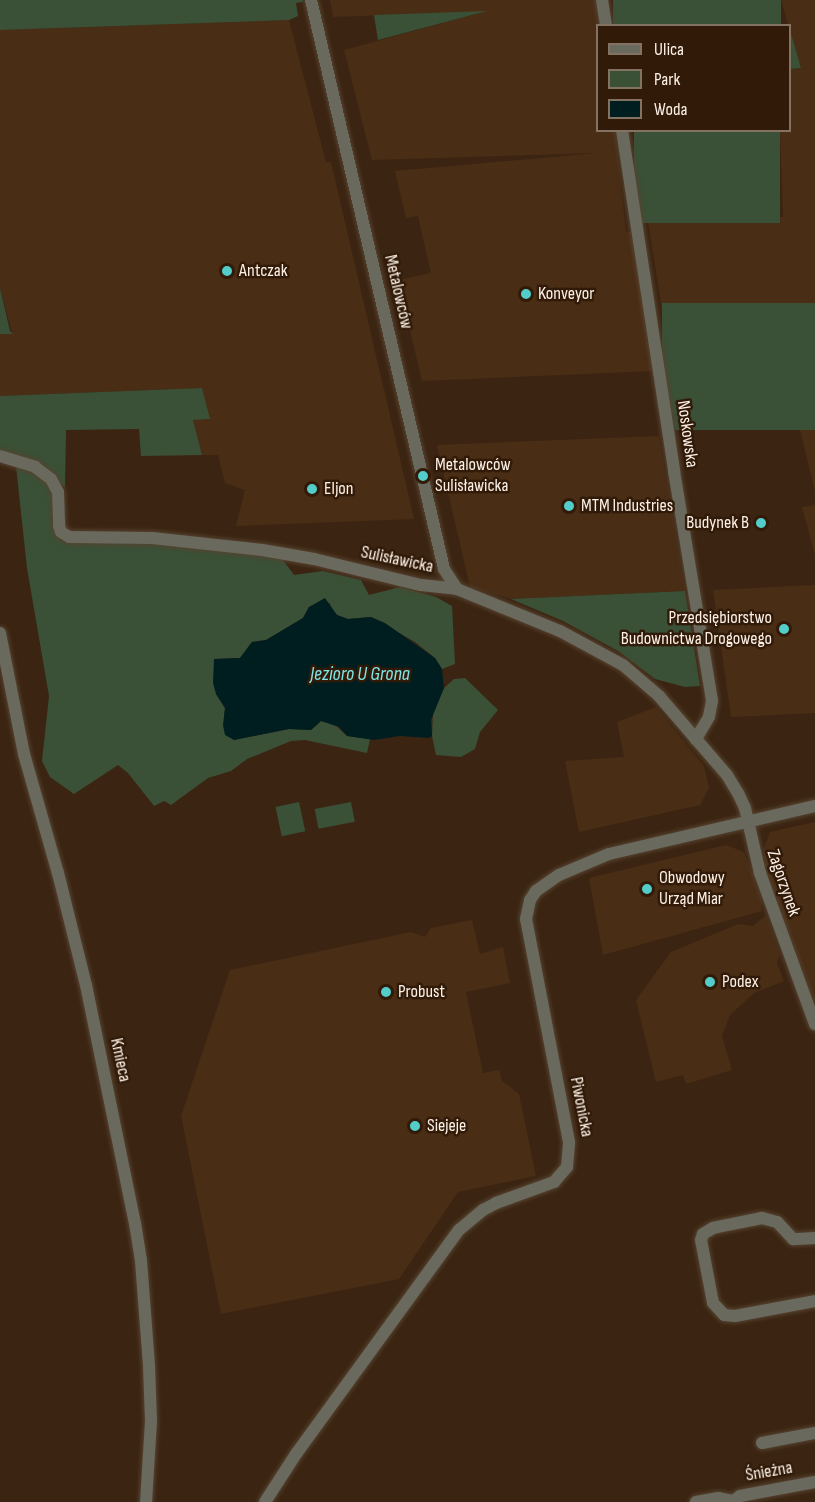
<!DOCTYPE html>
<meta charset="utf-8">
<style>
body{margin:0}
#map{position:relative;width:815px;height:1502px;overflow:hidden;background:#3b2512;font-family:"Sofia Sans Condensed",sans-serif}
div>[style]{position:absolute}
.built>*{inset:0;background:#492d15}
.green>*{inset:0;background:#3a5137;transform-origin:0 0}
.water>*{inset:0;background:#001e1f}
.roads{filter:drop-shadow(0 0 2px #564230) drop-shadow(0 0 2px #564230)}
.minor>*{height:12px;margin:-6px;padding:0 6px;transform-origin:6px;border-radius:6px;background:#696a5d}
.dots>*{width:16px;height:16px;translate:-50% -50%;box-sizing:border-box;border:3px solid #311b08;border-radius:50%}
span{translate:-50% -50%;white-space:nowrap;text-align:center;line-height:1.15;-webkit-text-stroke:5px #311b08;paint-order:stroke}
.poi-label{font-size:18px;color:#fdf1e7}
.left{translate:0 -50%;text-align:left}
.right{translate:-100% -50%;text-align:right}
.street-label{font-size:18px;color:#fdf1e7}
.water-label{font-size:20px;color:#7fe5e6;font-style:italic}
.legend{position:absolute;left:596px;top:24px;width:195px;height:108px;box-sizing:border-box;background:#311b08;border:2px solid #837161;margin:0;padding:8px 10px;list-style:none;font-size:18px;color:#fdf1e7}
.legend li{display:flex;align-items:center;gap:12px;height:30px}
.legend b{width:30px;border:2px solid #837161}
</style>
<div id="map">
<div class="built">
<i style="clip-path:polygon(330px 0,596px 0,600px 25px,598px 130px,615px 131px,626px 232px,632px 231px,654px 371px,422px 381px,398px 280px,431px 273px,418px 216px,406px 218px,395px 171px,597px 153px,372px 160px,344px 50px,483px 12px,333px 17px)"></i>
<i style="clip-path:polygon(781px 0,815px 0,815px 303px,662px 309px,648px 222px,783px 217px,780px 131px,790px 130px,790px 69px,801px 68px)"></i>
<i style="clip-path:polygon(289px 20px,326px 162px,331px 162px,414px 519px,236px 526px,245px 490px,225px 483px,218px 455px,202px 455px,193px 420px,209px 419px,202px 388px,0 396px,0 334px,12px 333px,0 288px,0 30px)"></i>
<i style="clip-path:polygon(800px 430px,815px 430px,815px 491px)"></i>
<i style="clip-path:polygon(659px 436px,685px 591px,511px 599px,470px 587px,437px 445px)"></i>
<i style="clip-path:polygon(815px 505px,815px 555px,802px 507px)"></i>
<i style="clip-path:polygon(815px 585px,815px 713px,731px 717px,713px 590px)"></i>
<i style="clip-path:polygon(656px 707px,704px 766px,709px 788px,700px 805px,579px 832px,565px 761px,624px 757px,617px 722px)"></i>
<i style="clip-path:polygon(815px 822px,815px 1003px,764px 866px,764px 848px,770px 832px)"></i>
<i style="clip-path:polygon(726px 845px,744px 852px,761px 897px,762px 911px,603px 955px,589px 878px)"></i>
<i style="clip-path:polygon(766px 915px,780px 955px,777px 963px,784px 981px,754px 993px,730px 1015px,722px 1036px,732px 1070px,686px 1084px,683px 1075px,656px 1082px,636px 1000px,671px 952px,738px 924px,753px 926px)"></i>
<i style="clip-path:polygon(472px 920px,480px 954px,503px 947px,510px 983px,466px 992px,483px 1073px,499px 1070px,502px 1081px,519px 1094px,536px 1176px,458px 1192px,399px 1279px,221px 1314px,181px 1116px,230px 970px,411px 932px,425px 937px,431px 928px)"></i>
</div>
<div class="green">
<i style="clip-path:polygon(0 0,303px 0,303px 2px,296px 3px,298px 16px,289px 20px,0 30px)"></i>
<i style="left:613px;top:0;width:168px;height:25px"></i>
<i style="clip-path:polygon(487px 11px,378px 40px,374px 15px)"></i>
<i style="clip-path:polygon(790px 30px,801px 68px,790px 69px)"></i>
<i style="left:634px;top:131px;width:146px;height:92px"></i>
<i style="clip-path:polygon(0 288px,10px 331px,13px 334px,0 334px)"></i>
<i style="left:815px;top:303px;width:127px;height:153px;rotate:90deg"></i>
<i style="clip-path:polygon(202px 388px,210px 419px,193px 420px,202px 455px,141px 456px,139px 429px,66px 430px,65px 487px,0 452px,0 396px)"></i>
<i style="clip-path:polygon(16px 466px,26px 468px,52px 486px,56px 530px,59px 538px,65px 542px,144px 541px,273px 557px,283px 560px,294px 575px,323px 571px,361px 580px,369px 595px,400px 587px,436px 597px,452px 606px,455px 664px,442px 669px,435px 658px,415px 642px,371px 617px,348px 619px,337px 615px,331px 611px,330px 603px,309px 607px,303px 618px,266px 640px,252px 642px,240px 658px,214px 659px,216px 694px,225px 708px,224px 719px,234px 740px,289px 729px,311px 730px,321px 721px,334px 724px,347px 736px,370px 739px,367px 753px,305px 740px,291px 741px,247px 759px,231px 771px,208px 778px,171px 805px,164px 801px,154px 806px,128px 773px,118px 765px,74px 794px,50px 777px,42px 761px,49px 696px,27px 568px)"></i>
<i style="clip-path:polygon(685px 591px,700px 686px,685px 687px,655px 679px,618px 651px,563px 621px,511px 599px)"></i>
<i style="clip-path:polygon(465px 678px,498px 710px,480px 732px,475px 749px,461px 757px,436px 755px,432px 736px,433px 713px,444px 688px,454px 679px)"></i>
<i style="left:299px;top:802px;width:30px;height:24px;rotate:78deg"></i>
<i style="left:351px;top:802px;width:20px;height:37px;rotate:79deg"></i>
</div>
<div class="water">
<i style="clip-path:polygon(325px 598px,337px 615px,348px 619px,371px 617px,385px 623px,435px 658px,442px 669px,444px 688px,431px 720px,432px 736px,429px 738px,400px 736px,374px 740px,347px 736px,339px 727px,321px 721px,311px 730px,289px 729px,234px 740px,225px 735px,223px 725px,225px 708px,216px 694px,213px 683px,214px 659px,240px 658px,252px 642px,266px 640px,303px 618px,309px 607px)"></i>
</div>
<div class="roads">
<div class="minor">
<i style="left:311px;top:0;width:584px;rotate:76.84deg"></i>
<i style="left:444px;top:569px;width:24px;rotate:57deg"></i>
<i style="left:602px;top:0;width:26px;rotate:81deg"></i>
<i style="left:622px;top:130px;width:345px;rotate:81.3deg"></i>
<i style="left:674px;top:471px;width:233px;rotate:80.6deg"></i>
<i style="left:712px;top:701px;width:16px;rotate:101deg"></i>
<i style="left:709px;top:717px;width:26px;rotate:121deg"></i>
<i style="left:0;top:456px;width:37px;rotate:17deg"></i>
<i style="left:35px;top:467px;width:20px;rotate:37deg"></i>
<i style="left:51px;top:479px;width:15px;rotate:62deg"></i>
<i style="left:58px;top:492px;width:34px;rotate:88deg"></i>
<i style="left:59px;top:526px;width:6px;rotate:72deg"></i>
<i style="left:61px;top:532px;width:9px;rotate:32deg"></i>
<i style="left:69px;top:537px;width:83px;rotate:0.7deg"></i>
<i style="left:152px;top:538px;width:111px;rotate:6.2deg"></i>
<i style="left:262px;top:550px;width:53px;rotate:9.8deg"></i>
<i style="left:314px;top:559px;width:110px;rotate:13.7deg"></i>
<i style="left:421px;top:585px;width:36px;rotate:6deg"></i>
<i style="left:457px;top:589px;width:111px;rotate:22.2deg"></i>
<i style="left:560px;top:631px;width:72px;rotate:28.4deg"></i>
<i style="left:623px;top:665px;width:48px;rotate:40.7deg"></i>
<i style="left:659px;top:696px;width:104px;rotate:49.3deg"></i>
<i style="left:727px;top:775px;width:21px;rotate:59deg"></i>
<i style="left:738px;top:793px;width:17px;rotate:65deg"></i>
<i style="left:745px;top:808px;width:67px;rotate:77deg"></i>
<i style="left:760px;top:873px;width:161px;rotate:70deg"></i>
<i style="left:0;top:633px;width:123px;rotate:78.8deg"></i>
<i style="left:24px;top:754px;width:124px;rotate:74.1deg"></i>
<i style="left:58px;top:873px;width:115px;rotate:76deg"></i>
<i style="left:86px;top:985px;width:243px;rotate:78.4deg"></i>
<i style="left:135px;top:1223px;width:38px;rotate:81deg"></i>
<i style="left:141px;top:1261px;width:105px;rotate:85.6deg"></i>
<i style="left:149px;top:1366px;width:55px;rotate:87.9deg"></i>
<i style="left:151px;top:1421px;width:81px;rotate:93.5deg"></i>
<i style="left:815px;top:1238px;width:22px;rotate:177deg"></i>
<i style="left:793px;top:1239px;width:23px;rotate:-133deg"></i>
<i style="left:777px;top:1222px;width:16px;rotate:-165deg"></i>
<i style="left:762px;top:1218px;width:50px;rotate:168.5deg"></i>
<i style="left:713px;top:1228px;width:12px;rotate:149deg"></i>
<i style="left:703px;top:1234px;width:6px;rotate:108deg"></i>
<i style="left:701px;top:1240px;width:64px;rotate:79.2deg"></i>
<i style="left:713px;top:1303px;width:16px;rotate:47deg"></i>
<i style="left:724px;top:1315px;width:11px;rotate:5deg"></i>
<i style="left:735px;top:1316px;width:81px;rotate:-10.6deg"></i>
<i style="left:762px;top:1443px;width:54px;rotate:-10.7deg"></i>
<i style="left:265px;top:1502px;width:57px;rotate:-57.1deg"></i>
<i style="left:296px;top:1454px;width:277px;rotate:-54deg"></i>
<i style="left:459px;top:1230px;width:31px;rotate:-40deg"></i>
<i style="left:483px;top:1210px;width:15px;rotate:-28deg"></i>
<i style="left:496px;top:1203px;width:62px;rotate:-19.9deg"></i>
<i style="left:554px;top:1182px;width:20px;rotate:-49deg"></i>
<i style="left:567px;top:1167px;width:25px;rotate:-85deg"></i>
<i style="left:569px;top:1142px;width:227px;rotate:-100.9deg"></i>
<i style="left:526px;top:919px;width:19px;rotate:-78deg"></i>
<i style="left:530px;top:900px;width:11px;rotate:-56deg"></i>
<i style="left:536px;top:891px;width:28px;rotate:-35deg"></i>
<i style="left:559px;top:875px;width:54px;rotate:-22.8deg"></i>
<i style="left:609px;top:854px;width:212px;rotate:-13.1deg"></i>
<i style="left:696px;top:1502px;width:23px;rotate:-10deg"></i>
<i style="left:719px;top:1498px;width:14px;rotate:12deg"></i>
<i style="left:732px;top:1502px;width:10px;rotate:-37deg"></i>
<i style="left:740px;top:1496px;width:76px;rotate:-10.6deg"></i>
</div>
</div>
<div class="dots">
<i style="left:227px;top:271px;background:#53cdc9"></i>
<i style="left:526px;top:294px;background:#53cdc9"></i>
<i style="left:423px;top:476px;background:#53cdc9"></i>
<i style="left:312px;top:489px;background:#53cdc9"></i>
<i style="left:569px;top:506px;background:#53cdc9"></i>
<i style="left:761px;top:523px;background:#53cdc9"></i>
<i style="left:784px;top:629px;background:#53cdc9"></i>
<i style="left:647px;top:889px;background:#53cdc9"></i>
<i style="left:710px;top:982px;background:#53cdc9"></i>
<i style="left:386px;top:992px;background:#53cdc9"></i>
<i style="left:415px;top:1126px;background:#53cdc9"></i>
</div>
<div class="poi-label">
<span class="left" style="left:239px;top:271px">Antczak</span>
<span class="left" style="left:538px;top:294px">Konveyor</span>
<span class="left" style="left:435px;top:476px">Metalowców<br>Sulisławicka</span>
<span class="left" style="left:324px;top:489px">Eljon</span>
<span class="left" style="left:581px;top:506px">MTM Industries</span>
<span class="right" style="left:749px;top:523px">Budynek B</span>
<span class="right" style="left:772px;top:629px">Przedsiębiorstwo<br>Budownictwa Drogowego</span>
<span class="left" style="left:659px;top:889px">Obwodowy<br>Urząd Miar</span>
<span class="left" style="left:722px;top:982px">Podex</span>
<span class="left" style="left:398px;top:992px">Probust</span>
<span class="left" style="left:427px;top:1126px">Siejeje</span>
</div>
<div class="street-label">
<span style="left:398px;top:292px;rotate:77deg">Metalowców</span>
<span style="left:687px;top:434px;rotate:82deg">Noskowska</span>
<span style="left:397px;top:560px;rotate:12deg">Sulisławicka</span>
<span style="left:783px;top:883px;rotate:71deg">Zagorzynek</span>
<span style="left:120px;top:1060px;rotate:78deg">Kmieca</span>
<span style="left:581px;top:1107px;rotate:79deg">Piwonicka</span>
<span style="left:769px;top:1472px;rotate:-10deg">Śnieżna</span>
</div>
<div class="water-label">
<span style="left:360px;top:674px">Jezioro U Grona</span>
</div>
<ul class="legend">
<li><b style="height:8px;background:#696a5d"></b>Ulica</li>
<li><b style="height:16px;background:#3a5137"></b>Park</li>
<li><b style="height:16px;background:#001e1f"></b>Woda</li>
</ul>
</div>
